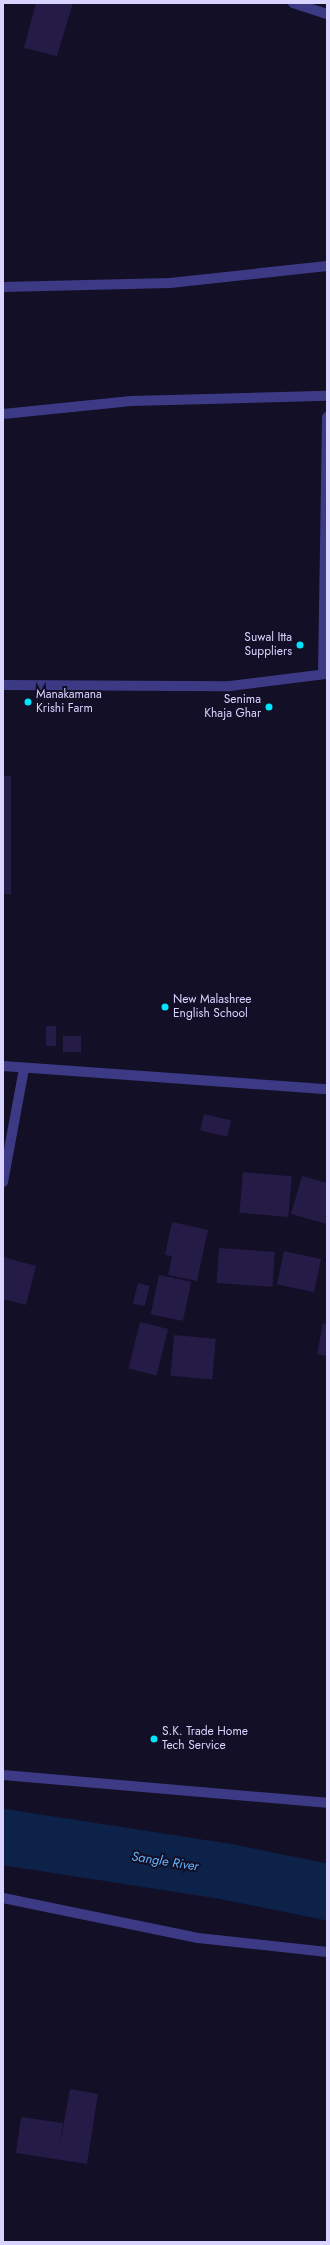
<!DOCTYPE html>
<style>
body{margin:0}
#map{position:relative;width:330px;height:2245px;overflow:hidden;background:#130f26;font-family:Jost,sans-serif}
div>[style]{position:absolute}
.river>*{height:56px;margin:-28px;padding:0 28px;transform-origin:28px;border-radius:28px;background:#0c2248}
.building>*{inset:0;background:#241b47;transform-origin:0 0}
.minor>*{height:10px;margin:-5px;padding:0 5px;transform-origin:5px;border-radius:5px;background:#3d3a85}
.dots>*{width:11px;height:11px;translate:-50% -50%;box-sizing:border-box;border:2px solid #130f26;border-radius:50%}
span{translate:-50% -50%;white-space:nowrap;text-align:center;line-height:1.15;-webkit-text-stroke:4px #130f26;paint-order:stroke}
.poi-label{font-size:12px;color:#d9d4ff}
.right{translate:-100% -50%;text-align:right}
.left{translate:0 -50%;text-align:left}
.water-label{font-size:13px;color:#62b6ff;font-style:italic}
.frame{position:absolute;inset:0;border:4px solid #d9d4ff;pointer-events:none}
</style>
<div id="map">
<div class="river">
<i style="left:3px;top:1837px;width:228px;rotate:8.8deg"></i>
<i style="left:228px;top:1872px;width:101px;rotate:11.4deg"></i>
</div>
<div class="building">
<i style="clip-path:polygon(36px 3px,73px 3px,57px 56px,24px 48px)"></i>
<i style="left:3px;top:776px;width:8px;height:118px"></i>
<i style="left:46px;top:1026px;width:10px;height:20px"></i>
<i style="left:63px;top:1036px;width:18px;height:16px"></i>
<i style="left:204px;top:1114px;width:28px;height:17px;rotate:13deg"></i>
<i style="left:243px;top:1172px;width:49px;height:41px;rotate:5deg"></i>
<i style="clip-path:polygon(302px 1176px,327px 1183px,327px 1224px,291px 1214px)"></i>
<i style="clip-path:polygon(172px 1222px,208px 1230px,197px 1281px,168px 1275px,172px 1256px,165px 1255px)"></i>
<i style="left:219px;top:1248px;width:56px;height:35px;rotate:4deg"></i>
<i style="left:284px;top:1251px;width:38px;height:34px;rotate:12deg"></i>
<i style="clip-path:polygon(3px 1257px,36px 1266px,26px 1305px,3px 1299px)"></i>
<i style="left:159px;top:1275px;width:33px;height:40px;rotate:12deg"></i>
<i style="left:138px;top:1283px;width:12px;height:21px;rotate:14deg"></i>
<i style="left:140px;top:1322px;width:29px;height:48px;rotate:14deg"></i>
<i style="clip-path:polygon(323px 1323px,327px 1324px,327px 1356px,317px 1354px)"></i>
<i style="left:174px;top:1335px;width:42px;height:41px;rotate:5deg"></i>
<i style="clip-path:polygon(70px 2089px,98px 2094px,87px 2164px,16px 2153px,21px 2117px,63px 2123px,60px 2145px)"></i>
</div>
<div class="minor">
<i style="left:293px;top:3px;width:36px;rotate:18deg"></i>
<i style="left:3px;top:287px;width:167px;rotate:-1.4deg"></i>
<i style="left:170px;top:283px;width:158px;rotate:-6.2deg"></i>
<i style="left:3px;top:414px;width:129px;rotate:-5.8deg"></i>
<i style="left:131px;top:401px;width:196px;rotate:-1.5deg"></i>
<i style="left:323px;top:674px;width:257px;rotate:-89.1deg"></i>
<i style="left:3px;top:685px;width:227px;rotate:0.3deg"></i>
<i style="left:230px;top:686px;width:98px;rotate:-7.1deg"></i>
<i style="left:3px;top:1066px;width:325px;rotate:4.1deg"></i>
<i style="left:3px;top:1182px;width:115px;rotate:-79.5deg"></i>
<i style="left:3px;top:1775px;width:325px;rotate:4.9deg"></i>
<i style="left:3px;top:1898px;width:199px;rotate:11.6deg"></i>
<i style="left:198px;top:1938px;width:130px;rotate:6.2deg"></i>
</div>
<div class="dots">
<i style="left:300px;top:645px;background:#00e5ff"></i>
<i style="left:28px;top:702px;background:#00e5ff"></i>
<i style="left:269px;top:707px;background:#00e5ff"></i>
<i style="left:165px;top:1007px;background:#00e5ff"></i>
<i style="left:154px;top:1739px;background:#00e5ff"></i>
</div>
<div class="poi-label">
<span class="right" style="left:292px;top:645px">Suwal Itta<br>Suppliers</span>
<span class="left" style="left:36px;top:702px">Manakamana<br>Krishi Farm</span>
<span class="right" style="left:261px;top:707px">Senima<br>Khaja Ghar</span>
<span class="left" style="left:173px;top:1007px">New Malashree<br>English School</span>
<span class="left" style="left:162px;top:1739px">S.K. Trade Home<br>Tech Service</span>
</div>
<div class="water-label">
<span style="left:165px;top:1862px;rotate:9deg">Sangle River</span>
</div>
<div class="frame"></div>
</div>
